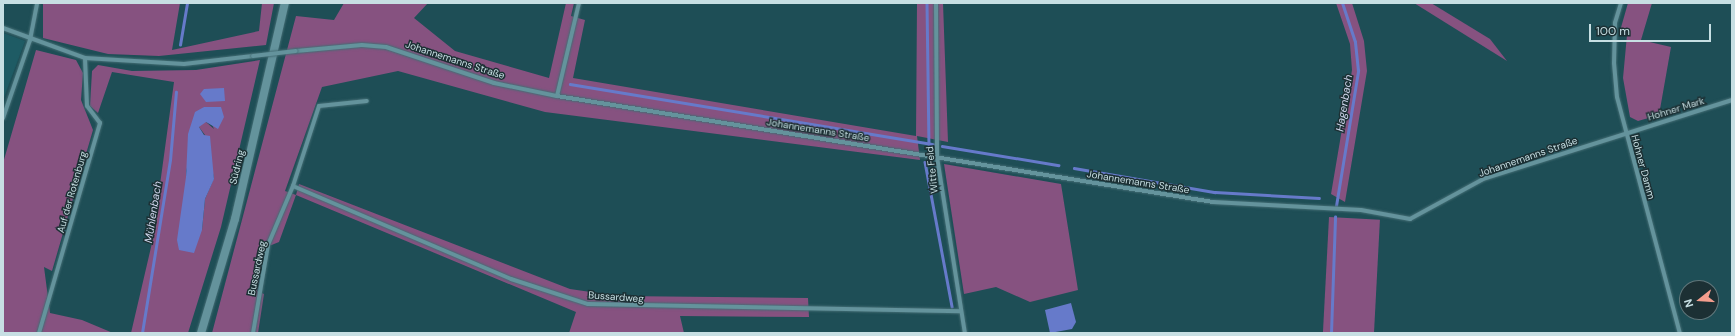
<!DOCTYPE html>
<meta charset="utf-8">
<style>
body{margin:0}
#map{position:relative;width:1735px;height:336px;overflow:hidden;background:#1e4e56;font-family:"DM Sans",sans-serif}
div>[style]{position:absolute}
.built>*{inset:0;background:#1e5b64}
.green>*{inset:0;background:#865280;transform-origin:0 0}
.water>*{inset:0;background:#667aca}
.stream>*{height:2.5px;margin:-1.25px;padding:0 1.25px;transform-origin:1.25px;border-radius:1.25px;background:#667aca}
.roads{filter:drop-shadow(0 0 1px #446d74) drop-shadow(0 0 1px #446d74)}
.minor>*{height:4px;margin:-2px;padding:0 2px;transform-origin:2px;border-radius:2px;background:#64939c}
.secondary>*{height:8px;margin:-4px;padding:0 4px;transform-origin:4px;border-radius:4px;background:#64939c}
.bridges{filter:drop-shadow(0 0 1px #446d74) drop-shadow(0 0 1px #446d74)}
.minor-bridge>*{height:4px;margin:-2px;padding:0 2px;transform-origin:2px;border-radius:2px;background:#64939c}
span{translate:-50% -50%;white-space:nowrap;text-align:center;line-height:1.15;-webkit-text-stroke:3px #1c3034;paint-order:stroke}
.street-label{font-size:10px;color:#c7dfe3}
.water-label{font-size:11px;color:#d0d7ed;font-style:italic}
.frame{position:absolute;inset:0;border:4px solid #c7dfe3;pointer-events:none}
.north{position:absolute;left:1679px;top:280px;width:40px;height:40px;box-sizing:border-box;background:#1c3034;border:1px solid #60767a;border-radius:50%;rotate:253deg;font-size:11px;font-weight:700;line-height:16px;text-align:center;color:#c7dfe3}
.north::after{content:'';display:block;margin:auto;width:14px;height:18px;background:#f49d8d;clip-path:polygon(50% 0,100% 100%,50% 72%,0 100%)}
.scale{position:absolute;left:1589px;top:24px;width:122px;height:18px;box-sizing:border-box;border:2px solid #c7dfe3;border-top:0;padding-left:5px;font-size:12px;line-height:14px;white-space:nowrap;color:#c7dfe3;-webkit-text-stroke:3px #1c3034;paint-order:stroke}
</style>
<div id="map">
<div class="built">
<i style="clip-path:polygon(3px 33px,25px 41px,3px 100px)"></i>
</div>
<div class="green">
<i style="clip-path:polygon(43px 3px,180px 3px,172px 50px,259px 31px,262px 3px,274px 3px,266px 45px,159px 56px,108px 54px,43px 38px)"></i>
<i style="clip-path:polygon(344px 3px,428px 3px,414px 18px,455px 51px,549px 78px,566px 3px,574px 3px,571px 16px,585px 20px,573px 78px,916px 136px,917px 3px,943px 3px,948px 142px,917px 136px,920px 160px,545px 112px,398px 71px,322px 87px,285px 191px,296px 195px,299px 184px,570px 289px,618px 296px,808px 298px,809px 317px,680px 316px,684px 333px,569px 333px,576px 312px,296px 195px,279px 242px,264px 248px,257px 291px,264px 294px,258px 333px,212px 333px,296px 16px,334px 20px)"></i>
<i style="clip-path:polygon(1336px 3px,1352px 3px,1364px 41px,1367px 71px,1345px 202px,1331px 194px,1352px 70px,1350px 44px)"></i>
<i style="clip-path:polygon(1414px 3px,1431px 3px,1490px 39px,1507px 61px)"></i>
<i style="clip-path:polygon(1628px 3px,1652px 3px,1641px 40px,1671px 47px,1659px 115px,1638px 121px,1630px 117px,1623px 78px,1627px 35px,1620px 31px)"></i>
<i style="clip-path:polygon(36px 50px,76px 60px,83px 73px,81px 100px,93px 130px,52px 271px,44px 267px,50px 313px,82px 320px,113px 333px,3px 333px,3px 163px)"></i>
<i style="clip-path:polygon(evenodd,260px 60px,221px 227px,188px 333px,131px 333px,152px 243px,174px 82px,112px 72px,98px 113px,90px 106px,92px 71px,98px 65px,132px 71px,196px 70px,260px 60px,204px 107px,214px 129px,206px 122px,201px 122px,199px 127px,205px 135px,214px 178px,205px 199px,202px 230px,186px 183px,186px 171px,204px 107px)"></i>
<i style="clip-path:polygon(944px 164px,1061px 184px,1078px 290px,1030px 302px,996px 287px,964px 294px)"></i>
<i style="left:1329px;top:217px;width:51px;height:116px;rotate:3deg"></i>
</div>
<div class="water">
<i style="clip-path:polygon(224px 88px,225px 101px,206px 102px,200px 94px,204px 89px)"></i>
<i style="clip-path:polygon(204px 107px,221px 107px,224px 117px,218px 129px,206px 122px,199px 127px,204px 135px,210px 136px,214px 179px,205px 199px,202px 230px,194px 253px,179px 250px,177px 240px,186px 177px,188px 134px,195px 112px)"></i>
<i style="clip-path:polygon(1071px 303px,1076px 322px,1072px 329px,1050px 333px,1045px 310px)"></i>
</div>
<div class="stream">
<i style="left:927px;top:3px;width:141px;rotate:89.2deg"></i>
<i style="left:180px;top:45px;width:43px;rotate:-80.5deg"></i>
<i style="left:570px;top:84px;width:368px;rotate:9.4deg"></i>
<i style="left:942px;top:146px;width:118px;rotate:9.3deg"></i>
<i style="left:925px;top:162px;width:147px;rotate:79.4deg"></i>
<i style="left:1074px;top:168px;width:143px;rotate:9.7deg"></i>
<i style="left:1215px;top:192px;width:104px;rotate:3.3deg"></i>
<i style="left:1336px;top:206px;width:137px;rotate:-80.7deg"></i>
<i style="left:1358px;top:71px;width:29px;rotate:-96deg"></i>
<i style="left:1355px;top:42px;width:41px;rotate:-108.4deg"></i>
<i style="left:142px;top:333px;width:175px;rotate:-80.8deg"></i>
<i style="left:170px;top:160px;width:68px;rotate:-85deg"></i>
<i style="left:1331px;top:333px;width:116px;rotate:-88deg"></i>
</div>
<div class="roads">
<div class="minor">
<i style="left:936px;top:3px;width:154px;rotate:89.6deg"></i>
<i style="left:937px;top:157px;width:178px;rotate:81deg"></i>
<i style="left:1621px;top:3px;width:21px;rotate:107deg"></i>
<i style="left:1615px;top:23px;width:40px;rotate:91.4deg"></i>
<i style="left:1614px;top:63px;width:34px;rotate:85deg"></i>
<i style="left:1617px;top:97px;width:244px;rotate:75.1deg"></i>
<i style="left:3px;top:28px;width:87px;rotate:20.1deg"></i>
<i style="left:85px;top:58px;width:99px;rotate:3.5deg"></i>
<i style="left:184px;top:64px;width:69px;rotate:-6.6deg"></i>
<i style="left:296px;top:51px;width:66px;rotate:-5.2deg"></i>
<i style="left:362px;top:45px;width:24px;rotate:5deg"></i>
<i style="left:386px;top:47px;width:114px;rotate:18.4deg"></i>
<i style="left:494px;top:83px;width:64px;rotate:11.7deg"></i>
<i style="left:557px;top:96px;width:665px;rotate:9.18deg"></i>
<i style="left:1213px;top:202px;width:148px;rotate:3.1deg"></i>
<i style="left:1361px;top:210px;width:50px;rotate:10.4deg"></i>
<i style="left:1410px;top:219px;width:83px;rotate:-28.7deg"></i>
<i style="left:1483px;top:179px;width:261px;rotate:-17.6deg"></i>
<i style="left:557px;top:96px;width:96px;rotate:-76.7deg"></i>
<i style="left:3px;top:118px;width:83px;rotate:-70.9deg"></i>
<i style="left:30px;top:40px;width:38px;rotate:-79deg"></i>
<i style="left:293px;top:186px;width:84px;rotate:-72deg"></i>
<i style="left:319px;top:106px;width:48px;rotate:-5.9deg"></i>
<i style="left:39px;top:333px;width:219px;rotate:-73.8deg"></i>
<i style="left:100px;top:123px;width:21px;rotate:-127deg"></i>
<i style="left:87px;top:106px;width:48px;rotate:-92.4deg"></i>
<i style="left:253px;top:333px;width:89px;rotate:-80.3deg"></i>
<i style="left:268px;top:245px;width:64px;rotate:-67deg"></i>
<i style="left:293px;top:186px;width:237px;rotate:23.1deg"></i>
<i style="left:511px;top:279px;width:81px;rotate:18deg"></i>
<i style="left:588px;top:304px;width:373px;rotate:1.1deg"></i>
</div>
<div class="secondary">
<i style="left:201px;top:333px;width:119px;rotate:-73.4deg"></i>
<i style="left:235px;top:219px;width:222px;rotate:-77deg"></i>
</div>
</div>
<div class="bridges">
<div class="minor-bridge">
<i style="left:253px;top:56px;width:43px;rotate:-6.6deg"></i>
</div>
</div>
<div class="street-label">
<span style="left:455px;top:60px;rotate:18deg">Johannemanns Straße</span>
<span style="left:1676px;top:109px;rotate:-17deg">Hohner Mark</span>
<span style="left:818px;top:130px;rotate:9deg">Johannemanns Straße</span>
<span style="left:1528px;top:157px;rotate:-19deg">Johannemanns Straße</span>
<span style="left:237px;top:167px;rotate:-76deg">Südring</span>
<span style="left:1643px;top:167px;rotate:75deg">Hohner Damm</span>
<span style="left:932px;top:170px;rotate:-96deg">Witte Feld</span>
<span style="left:1138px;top:182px;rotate:9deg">Johannemanns Straße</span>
<span style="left:72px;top:192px;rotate:-74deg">Auf der Rotenburg</span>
<span style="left:257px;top:268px;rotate:-78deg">Bussardweg</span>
<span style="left:616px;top:297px;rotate:4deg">Bussardweg</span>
</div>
<div class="water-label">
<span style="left:1344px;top:103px;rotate:-81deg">Hagenbach</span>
<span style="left:153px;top:212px;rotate:-81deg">Mühlenbach</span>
</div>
<div class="frame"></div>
<div class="north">N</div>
<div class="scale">100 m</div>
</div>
